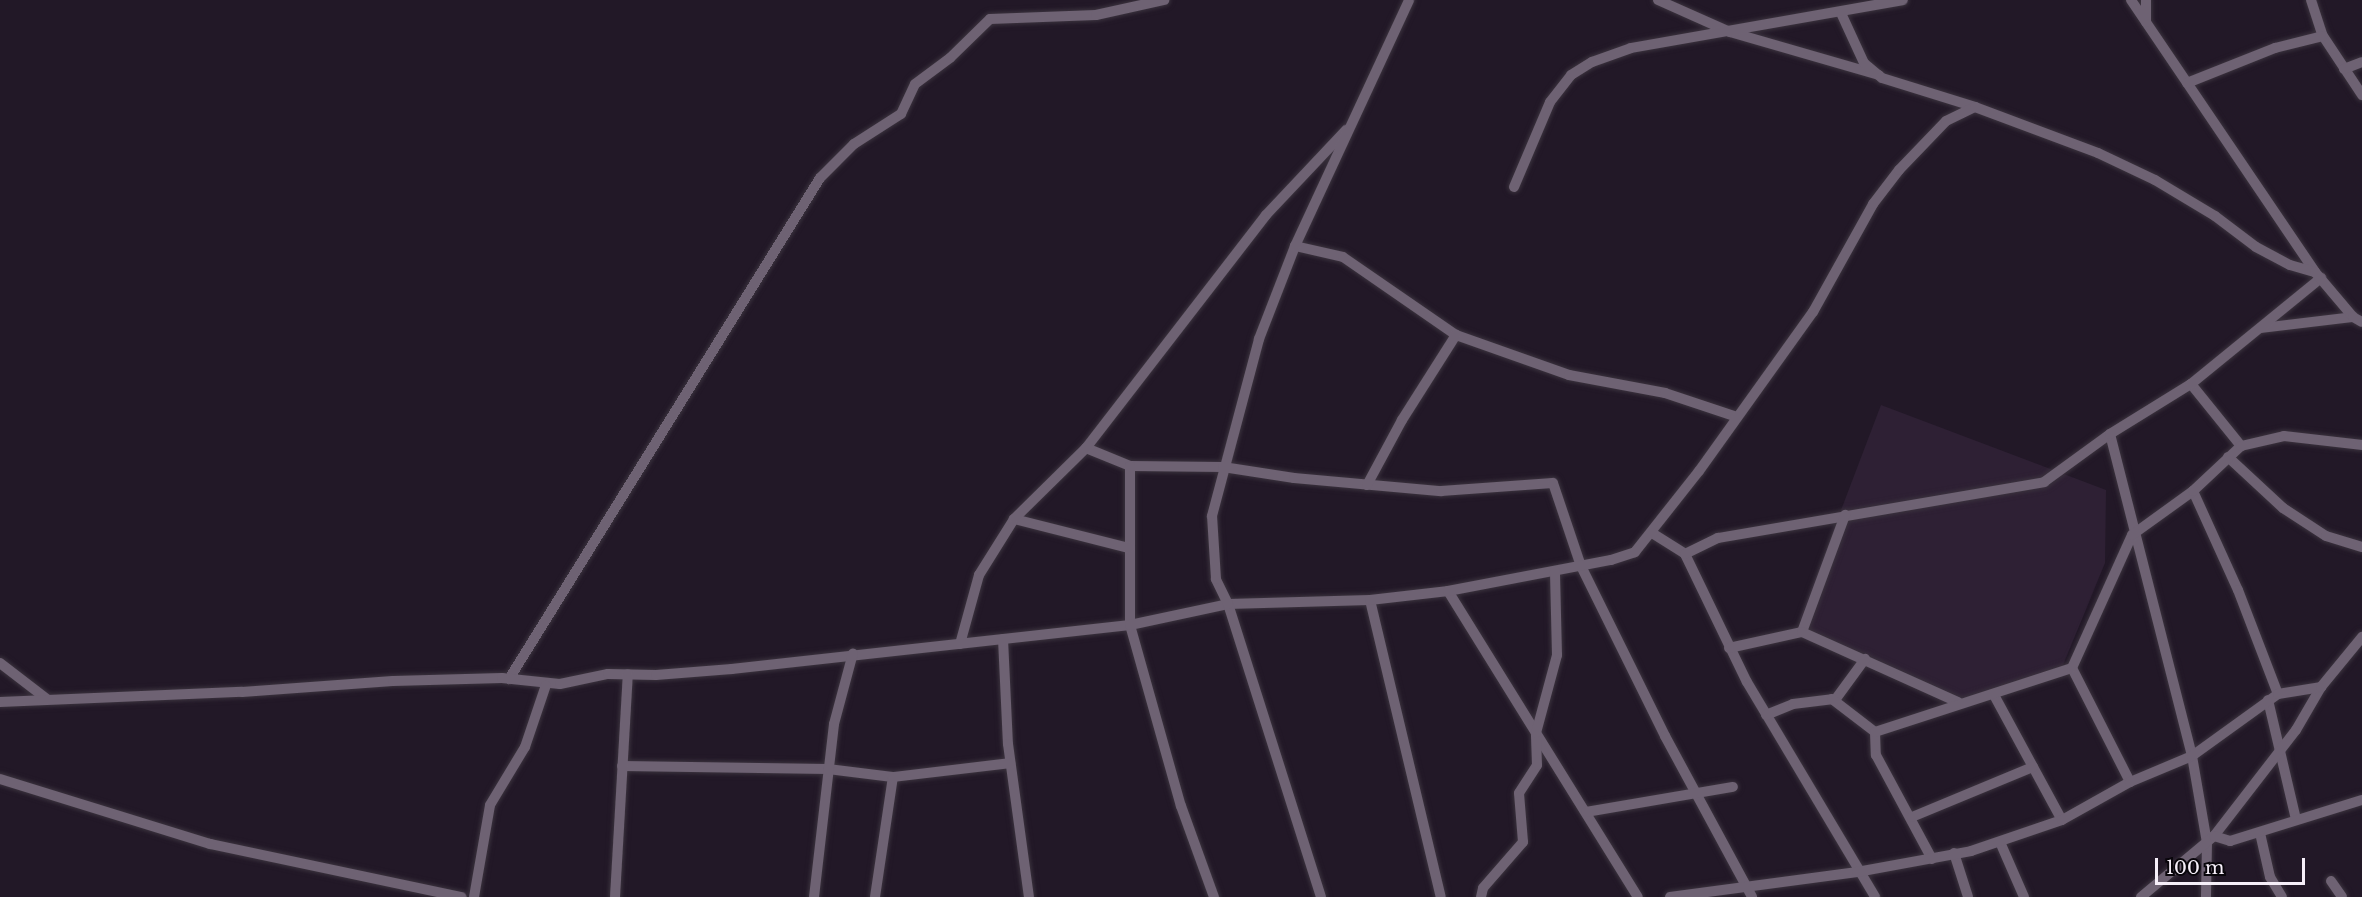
<!DOCTYPE html>
<style>
body{margin:0}
#map{position:relative;width:2362px;height:897px;overflow:hidden;background:#221827;font-family:"Libre Baskerville",serif}
div>[style]{position:absolute}
.built>*{inset:0;background:#2e2034}
.roads{filter:drop-shadow(0 0 2px #3b333e) drop-shadow(0 0 2px #3b333e)}
.minor>*{height:10px;margin:-5px;padding:0 5px;transform-origin:5px;border-radius:5px;background:#6e6273}
span{translate:-50% -50%;white-space:nowrap;text-align:center;line-height:1.15;-webkit-text-stroke:4.5px #09060b;paint-order:stroke}
.scale{position:absolute;left:2155px;top:858px;width:150px;height:27px;box-sizing:border-box;border:3px solid #f6eff9;border-top:0;padding-left:8px;font-size:18px;line-height:21px;white-space:nowrap;color:#f6eff9;-webkit-text-stroke:4px #09060b;paint-order:stroke}
</style>
<div id="map">
<div class="built">
<i style="clip-path:polygon(1881px 405px,2106px 490px,2105px 563px,2061px 670px,1961px 703px,1807px 640px,1800px 618px)"></i>
</div>
<div class="roads">
<div class="minor">
<i style="left:1658px;top:0;width:79px;rotate:24deg"></i>
<i style="left:1730px;top:32px;width:155px;rotate:16.1deg"></i>
<i style="left:2131px;top:0;width:328px;rotate:55.9deg"></i>
<i style="left:2311px;top:0;width:38px;rotate:72deg"></i>
<i style="left:2323px;top:36px;width:71px;rotate:56.5deg"></i>
<i style="left:1841px;top:13px;width:55px;rotate:65.3deg"></i>
<i style="left:1864px;top:63px;width:23px;rotate:40deg"></i>
<i style="left:1882px;top:78px;width:97px;rotate:17.3deg"></i>
<i style="left:2146px;top:22px;width:22px;rotate:-90deg"></i>
<i style="left:2344px;top:69px;width:19px;rotate:-21deg"></i>
<i style="left:2187px;top:83px;width:95px;rotate:-21.7deg"></i>
<i style="left:2275px;top:48px;width:49px;rotate:-14deg"></i>
<i style="left:1514px;top:187px;width:92px;rotate:-67deg"></i>
<i style="left:1550px;top:102px;width:34px;rotate:-52deg"></i>
<i style="left:1571px;top:75px;width:25px;rotate:-32deg"></i>
<i style="left:1592px;top:62px;width:41px;rotate:-19.7deg"></i>
<i style="left:1631px;top:48px;width:276px;rotate:-10deg"></i>
<i style="left:1295px;top:246px;width:49px;rotate:12.9deg"></i>
<i style="left:1343px;top:257px;width:137px;rotate:34.6deg"></i>
<i style="left:1456px;top:335px;width:120px;rotate:19.5deg"></i>
<i style="left:1569px;top:375px;width:98px;rotate:10.6deg"></i>
<i style="left:1665px;top:393px;width:76px;rotate:18.4deg"></i>
<i style="left:2261px;top:328px;width:93px;rotate:-6.8deg"></i>
<i style="left:2191px;top:384px;width:80px;rotate:51.1deg"></i>
<i style="left:2110px;top:434px;width:332px;rotate:75.7deg"></i>
<i style="left:2192px;top:756px;width:88px;rotate:80.2deg"></i>
<i style="left:2207px;top:843px;width:54px;rotate:91.1deg"></i>
<i style="left:1086px;top:448px;width:48px;rotate:22.2deg"></i>
<i style="left:1130px;top:466px;width:93px;rotate:0.6deg"></i>
<i style="left:1223px;top:467px;width:72px;rotate:8.8deg"></i>
<i style="left:1294px;top:478px;width:148px;rotate:5.1deg"></i>
<i style="left:1441px;top:491px;width:112px;rotate:-4.1deg"></i>
<i style="left:1553px;top:483px;width:88px;rotate:71.4deg"></i>
<i style="left:1581px;top:566px;width:190px;rotate:63.7deg"></i>
<i style="left:1665px;top:736px;width:183px;rotate:61.6deg"></i>
<i style="left:2228px;top:457px;width:75px;rotate:42.8deg"></i>
<i style="left:2283px;top:508px;width:51px;rotate:33.1deg"></i>
<i style="left:2326px;top:536px;width:38px;rotate:17deg"></i>
<i style="left:1130px;top:466px;width:159px;rotate:90deg"></i>
<i style="left:1130px;top:625px;width:188px;rotate:74.3deg"></i>
<i style="left:1181px;top:806px;width:97px;rotate:70.1deg"></i>
<i style="left:1367px;top:485px;width:74px;rotate:-61.7deg"></i>
<i style="left:1402px;top:420px;width:101px;rotate:-57.6deg"></i>
<i style="left:2193px;top:491px;width:109px;rotate:65.6deg"></i>
<i style="left:2238px;top:590px;width:111px;rotate:69deg"></i>
<i style="left:1014px;top:519px;width:119px;rotate:14.2deg"></i>
<i style="left:1652px;top:533px;width:39px;rotate:32deg"></i>
<i style="left:1685px;top:554px;width:142px;rotate:64.2deg"></i>
<i style="left:1747px;top:682px;width:250px;rotate:59.2deg"></i>
<i style="left:1685px;top:554px;width:37px;rotate:-26deg"></i>
<i style="left:1718px;top:538px;width:331px;rotate:-9.7deg"></i>
<i style="left:2044px;top:482px;width:82px;rotate:-36deg"></i>
<i style="left:2110px;top:434px;width:95px;rotate:-31.7deg"></i>
<i style="left:2191px;top:384px;width:168px;rotate:-39.2deg"></i>
<i style="left:1448px;top:591px;width:360px;rotate:58.2deg"></i>
<i style="left:1370px;top:600px;width:305px;rotate:76.6deg"></i>
<i style="left:1802px;top:632px;width:125px;rotate:-69.8deg"></i>
<i style="left:1003px;top:639px;width:105px;rotate:87.3deg"></i>
<i style="left:1008px;top:744px;width:154px;rotate:82.2deg"></i>
<i style="left:960px;top:644px;width:72px;rotate:-74.6deg"></i>
<i style="left:979px;top:575px;width:66px;rotate:-58deg"></i>
<i style="left:1014px;top:519px;width:101px;rotate:-44.6deg"></i>
<i style="left:1086px;top:448px;width:294px;rotate:-52.3deg"></i>
<i style="left:1266px;top:215px;width:117px;rotate:-46.7deg"></i>
<i style="left:1729px;top:648px;width:75px;rotate:-12.4deg"></i>
<i style="left:1802px;top:632px;width:171px;rotate:24.2deg"></i>
<i style="left:0;top:663px;width:59px;rotate:37.5deg"></i>
<i style="left:2072px;top:668px;width:128px;rotate:63deg"></i>
<i style="left:509px;top:679px;width:590px;rotate:-58.17deg"></i>
<i style="left:820px;top:178px;width:48px;rotate:-45deg"></i>
<i style="left:854px;top:144px;width:56px;rotate:-32.6deg"></i>
<i style="left:901px;top:114px;width:33px;rotate:-65deg"></i>
<i style="left:915px;top:84px;width:44px;rotate:-36.6deg"></i>
<i style="left:950px;top:58px;width:56px;rotate:-44.3deg"></i>
<i style="left:990px;top:19px;width:106px;rotate:-2.2deg"></i>
<i style="left:1096px;top:15px;width:70px;rotate:-12.4deg"></i>
<i style="left:1994px;top:695px;width:142px;rotate:61.5deg"></i>
<i style="left:1835px;top:700px;width:51px;rotate:-53.8deg"></i>
<i style="left:2268px;top:700px;width:122px;rotate:76.8deg"></i>
<i style="left:0;top:702px;width:242px;rotate:-2.4deg"></i>
<i style="left:242px;top:692px;width:151px;rotate:-4.2deg"></i>
<i style="left:393px;top:681px;width:109px;rotate:-1.6deg"></i>
<i style="left:502px;top:678px;width:58px;rotate:5.9deg"></i>
<i style="left:560px;top:684px;width:49px;rotate:-11.8deg"></i>
<i style="left:608px;top:674px;width:48px;rotate:1.2deg"></i>
<i style="left:656px;top:675px;width:76px;rotate:-4.5deg"></i>
<i style="left:732px;top:669px;width:400px;rotate:-6.3deg"></i>
<i style="left:1130px;top:625px;width:100px;rotate:-12.1deg"></i>
<i style="left:1228px;top:604px;width:142px;rotate:-1.6deg"></i>
<i style="left:1370px;top:600px;width:79px;rotate:-6.6deg"></i>
<i style="left:1448px;top:591px;width:166px;rotate:-10.8deg"></i>
<i style="left:1611px;top:560px;width:25px;rotate:-18deg"></i>
<i style="left:1635px;top:552px;width:103px;rotate:-51.7deg"></i>
<i style="left:1699px;top:471px;width:196px;rotate:-54.4deg"></i>
<i style="left:1813px;top:312px;width:124px;rotate:-60.9deg"></i>
<i style="left:1873px;top:204px;width:43px;rotate:-52.6deg"></i>
<i style="left:1899px;top:170px;width:68px;rotate:-46.2deg"></i>
<i style="left:1946px;top:121px;width:32px;rotate:-26deg"></i>
<i style="left:1975px;top:107px;width:131px;rotate:20.5deg"></i>
<i style="left:2098px;top:153px;width:63px;rotate:25.3deg"></i>
<i style="left:2155px;top:180px;width:70px;rotate:31deg"></i>
<i style="left:2215px;top:216px;width:51px;rotate:37.1deg"></i>
<i style="left:2256px;top:247px;width:38px;rotate:28deg"></i>
<i style="left:2290px;top:265px;width:26px;rotate:16deg"></i>
<i style="left:2315px;top:272px;width:59px;rotate:49.8deg"></i>
<i style="left:2353px;top:317px;width:10px;rotate:29deg"></i>
<i style="left:1766px;top:715px;width:29px;rotate:-22deg"></i>
<i style="left:1793px;top:704px;width:39px;rotate:-7deg"></i>
<i style="left:1832px;top:699px;width:54px;rotate:37.5deg"></i>
<i style="left:1875px;top:732px;width:23px;rotate:88deg"></i>
<i style="left:1876px;top:755px;width:118px;rotate:61.7deg"></i>
<i style="left:1875px;top:732px;width:207px;rotate:-18deg"></i>
<i style="left:2072px;top:668px;width:146px;rotate:-65.7deg"></i>
<i style="left:2132px;top:535px;width:75px;rotate:-35.8deg"></i>
<i style="left:2193px;top:491px;width:66px;rotate:-43.2deg"></i>
<i style="left:2241px;top:446px;width:44px;rotate:-13.1deg"></i>
<i style="left:2284px;top:436px;width:79px;rotate:6.6deg"></i>
<i style="left:622px;top:766px;width:206px;rotate:0.8deg"></i>
<i style="left:828px;top:769px;width:65px;rotate:7deg"></i>
<i style="left:0;top:779px;width:220px;rotate:17.2deg"></i>
<i style="left:210px;top:844px;width:257px;rotate:11.9deg"></i>
<i style="left:1586px;top:812px;width:149px;rotate:-9.7deg"></i>
<i style="left:1912px;top:817px;width:131px;rotate:-22.5deg"></i>
<i style="left:2260px;top:833px;width:45px;rotate:77.2deg"></i>
<i style="left:2270px;top:877px;width:23px;rotate:59deg"></i>
<i style="left:2214px;top:836px;width:134px;rotate:-52.3deg"></i>
<i style="left:2296px;top:730px;width:50px;rotate:-59.8deg"></i>
<i style="left:2000px;top:842px;width:60px;rotate:66.4deg"></i>
<i style="left:1954px;top:853px;width:46px;rotate:72.3deg"></i>
<i style="left:2331px;top:881px;width:19px;rotate:55deg"></i>
<i style="left:474px;top:897px;width:93px;rotate:-80.1deg"></i>
<i style="left:490px;top:805px;width:68px;rotate:-58.9deg"></i>
<i style="left:525px;top:747px;width:65px;rotate:-71.3deg"></i>
<i style="left:615px;top:897px;width:223px;rotate:-86.7deg"></i>
<i style="left:814px;top:897px;width:174px;rotate:-83.4deg"></i>
<i style="left:834px;top:724px;width:73px;rotate:-75deg"></i>
<i style="left:875px;top:897px;width:121px;rotate:-81.5deg"></i>
<i style="left:893px;top:777px;width:118px;rotate:-6.8deg"></i>
<i style="left:1321px;top:897px;width:307px;rotate:-107.6deg"></i>
<i style="left:1228px;top:604px;width:28px;rotate:-116deg"></i>
<i style="left:1216px;top:579px;width:63px;rotate:-93.6deg"></i>
<i style="left:1212px;top:516px;width:183px;rotate:-75.1deg"></i>
<i style="left:1259px;top:339px;width:100px;rotate:-68.8deg"></i>
<i style="left:1295px;top:246px;width:271px;rotate:-65.1deg"></i>
<i style="left:1481px;top:897px;width:9px;rotate:-77deg"></i>
<i style="left:1483px;top:888px;width:61px;rotate:-49deg"></i>
<i style="left:1523px;top:842px;width:49px;rotate:-94.7deg"></i>
<i style="left:1519px;top:793px;width:33px;rotate:-57deg"></i>
<i style="left:1537px;top:765px;width:32px;rotate:-92deg"></i>
<i style="left:1536px;top:733px;width:81px;rotate:-74.9deg"></i>
<i style="left:1557px;top:655px;width:84px;rotate:-91.4deg"></i>
<i style="left:1670px;top:897px;width:189px;rotate:-7.6deg"></i>
<i style="left:1857px;top:872px;width:116px;rotate:-10.4deg"></i>
<i style="left:1971px;top:851px;width:96px;rotate:-18.8deg"></i>
<i style="left:2062px;top:820px;width:78px;rotate:-29.2deg"></i>
<i style="left:2130px;top:782px;width:67px;rotate:-22.8deg"></i>
<i style="left:2192px;top:756px;width:106px;rotate:-35.8deg"></i>
<i style="left:2278px;top:694px;width:44px;rotate:-9.2deg"></i>
<i style="left:2321px;top:687px;width:65px;rotate:-50.6deg"></i>
<i style="left:2141px;top:897px;width:95px;rotate:-39.9deg"></i>
<i style="left:2214px;top:836px;width:17px;rotate:17deg"></i>
<i style="left:2230px;top:841px;width:138px;rotate:-17.3deg"></i>
</div>
</div>
<div class="scale">100 m</div>
</div>
